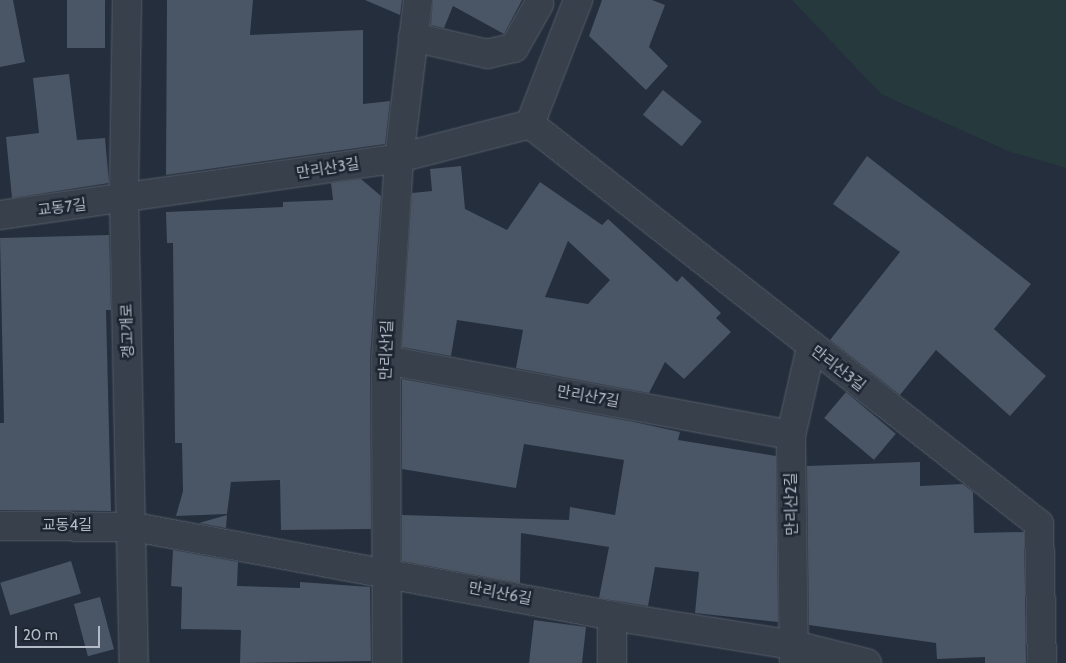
<!DOCTYPE html>
<meta charset="utf-8">
<style>
body{margin:0}
#map{position:relative;width:1066px;height:663px;overflow:hidden;background:#242e3c;font-family:Cabin,"Noto Sans KR",sans-serif}
div>[style]{position:absolute}
.green>*{inset:0;background:#263a3d}
.building>*{inset:0;background:#4a5565;transform-origin:0 0}
.roads{filter:drop-shadow(0 0 1px #565e6a) drop-shadow(0 0 1px #565e6a)}
.minor>*{height:28px;margin:-14px;padding:0 14px;transform-origin:14px;border-radius:14px;background:#38404c}
span{translate:-50% -50%;white-space:nowrap;text-align:center;line-height:1.15;-webkit-text-stroke:5px #1d2531;paint-order:stroke}
.street-label{font-size:15px;color:#b3bbc7}
.scale{position:absolute;left:15px;top:626px;width:85px;height:22px;box-sizing:border-box;border:2px solid #b3bbc7;border-top:0;padding-left:6px;font-size:15px;line-height:18px;white-space:nowrap;color:#b3bbc7;-webkit-text-stroke:4px #1d2531;paint-order:stroke}
</style>
<div id="map">
<div class="green">
<i style="clip-path:polygon(792px 0,1066px 0,1066px 168px,1008px 151px,881px 94px)"></i>
</div>
<div class="building">
<i style="clip-path:polygon(0 0,13px 0,25px 62px,0 67px)"></i>
<i style="left:67px;top:0;width:38px;height:48px"></i>
<i style="clip-path:polygon(167px 0,253px 0,250px 35px,363px 30px,363px 104px,390px 101px,385px 144px,166px 175px)"></i>
<i style="clip-path:polygon(365px 0,402px 0,400px 15px)"></i>
<i style="clip-path:polygon(433px 0,522px 0,504px 34px,453px 6px,444px 28px,431px 25px)"></i>
<i style="clip-path:polygon(602px 0,652px 0,665px 5px,649px 47px,668px 66px,646px 90px,589px 36px)"></i>
<i style="clip-path:polygon(69px 74px,77px 140px,105px 138px,109px 183px,12px 198px,6px 137px,39px 133px,33px 78px)"></i>
<i style="left:663px;top:90px;width:50px;height:32px;rotate:39deg"></i>
<i style="clip-path:polygon(867px 156px,1031px 284px,994px 329px,1046px 376px,1010px 416px,936px 350px,900px 395px,830px 340px,900px 252px,833px 204px)"></i>
<i style="clip-path:polygon(evenodd,461px 166px,465px 209px,507px 230px,540px 182px,602px 225px,608px 219px,677px 282px,682px 276px,721px 313px,716px 318px,731px 332px,684px 379px,665px 362px,649px 393px,516px 368px,523px 330px,457px 320px,451px 356px,402px 347px,412px 193px,432px 191px,430px 169px,461px 166px,568px 241px,610px 280px,588px 304px,545px 297px,568px 241px)"></i>
<i style="clip-path:polygon(361px 179px,381px 196px,370px 359px,371px 529px,281px 530px,280px 480px,231px 482px,227px 514px,176px 516px,183px 491px,182px 443px,175px 443px,173px 243px,167px 243px,166px 212px,283px 207px,283px 202px,333px 200px,331px 183px)"></i>
<i style="clip-path:polygon(109px 235px,111px 310px,106px 310px,111px 511px,0 510px,0 423px,4px 423px,0 238px)"></i>
<i style="clip-path:polygon(402px 379px,634px 422px,680px 432px,678px 440px,776px 456px,778px 622px,695px 613px,699px 572px,655px 567px,648px 606px,599px 598px,609px 547px,521px 533px,520px 583px,402px 561px,402px 515px,569px 520px,570px 507px,615px 515px,624px 460px,524px 444px,516px 488px,402px 469px)"></i>
<i style="left:846px;top:392px;width:65px;height:34px;rotate:40deg"></i>
<i style="clip-path:polygon(920px 462px,920px 486px,963px 484px,973px 492px,974px 533px,1024px 532px,1026px 663px,985px 663px,985px 657px,937px 659px,936px 643px,809px 625px,807px 466px)"></i>
<i style="clip-path:polygon(227px 515px,226px 528px,199px 523px)"></i>
<i style="clip-path:polygon(173px 550px,238px 562px,237px 586px,300px 588px,300px 582px,370px 587px,371px 661px,240px 663px,241px 630px,181px 629px,182px 587px,171px 586px)"></i>
<i style="left:71px;top:561px;width:34px;height:74px;rotate:73deg"></i>
<i style="left:100px;top:597px;width:54px;height:27px;rotate:75deg"></i>
<i style="clip-path:polygon(534px 620px,586px 627px,582px 663px,529px 663px)"></i>
</div>
<div class="roads">
<div class="minor">
<i style="left:127px;top:0;width:200px;rotate:90.9deg"></i>
<i style="left:124px;top:200px;width:463px;rotate:88.8deg"></i>
<i style="left:413px;top:37px;width:76px;rotate:12.9deg"></i>
<i style="left:487px;top:54px;width:28px;rotate:-13deg"></i>
<i style="left:514px;top:48px;width:51px;rotate:-60.4deg"></i>
<i style="left:530px;top:124px;width:133px;rotate:-68.8deg"></i>
<i style="left:0;top:215px;width:403px;rotate:-8.1deg"></i>
<i style="left:399px;top:158px;width:135px;rotate:-14.5deg"></i>
<i style="left:530px;top:124px;width:647px;rotate:38.16deg"></i>
<i style="left:1039px;top:524px;width:139px;rotate:88.8deg"></i>
<i style="left:386px;top:360px;width:412px;rotate:10.5deg"></i>
<i style="left:0;top:526px;width:134px;rotate:0.4deg"></i>
<i style="left:134px;top:527px;width:486px;rotate:10.5deg"></i>
<i style="left:612px;top:616px;width:184px;rotate:9.1deg"></i>
<i style="left:794px;top:645px;width:75px;rotate:13.9deg"></i>
<i style="left:612px;top:616px;width:47px;rotate:90deg"></i>
<i style="left:794px;top:662px;width:227px;rotate:-90.8deg"></i>
<i style="left:791px;top:435px;width:89px;rotate:-77.1deg"></i>
<i style="left:387px;top:663px;width:303px;rotate:-90.2deg"></i>
<i style="left:386px;top:360px;width:202px;rotate:-86.3deg"></i>
<i style="left:399px;top:158px;width:159px;rotate:-83.1deg"></i>
</div>
</div>
<div class="street-label">
<span style="left:328px;top:169px;rotate:-9deg">만리산3길</span>
<span style="left:62px;top:208px;rotate:-7deg">교동7길</span>
<span style="left:128px;top:331px;rotate:-92deg">갱고개로</span>
<span style="left:387px;top:350px;rotate:-88deg">만리산1길</span>
<span style="left:838px;top:369px;rotate:38deg">만리산3길</span>
<span style="left:588px;top:397px;rotate:10deg">만리산7길</span>
<span style="left:792px;top:504px;rotate:-91deg">만리산2길</span>
<span style="left:67px;top:526px">교동4길</span>
<span style="left:500px;top:594px;rotate:11deg">만리산6길</span>
</div>
<div class="scale">20 m</div>
</div>
